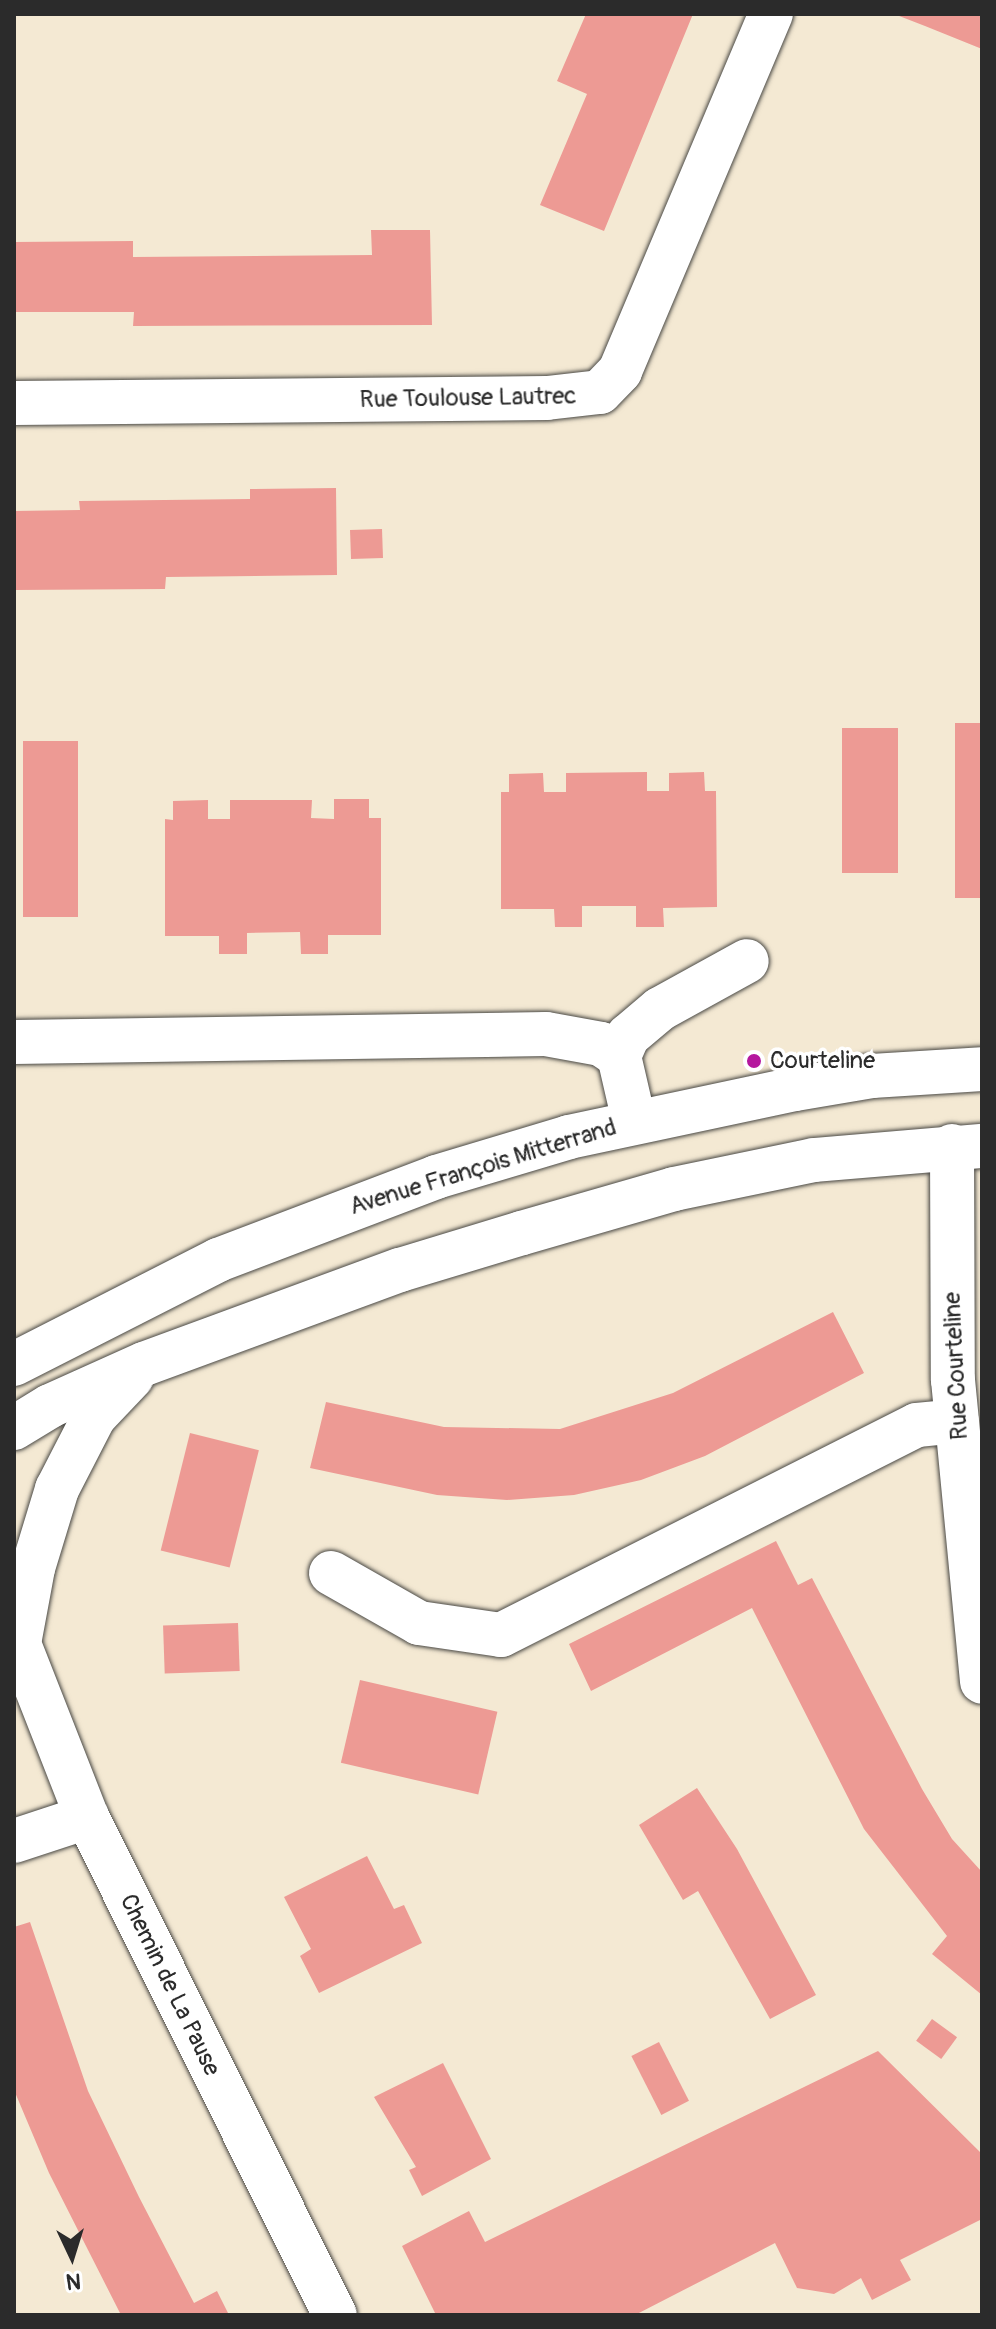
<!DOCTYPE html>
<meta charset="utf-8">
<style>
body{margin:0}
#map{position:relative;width:996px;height:2329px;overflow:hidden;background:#f4e9d3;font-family:Pangolin,sans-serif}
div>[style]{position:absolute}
.building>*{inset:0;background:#ed9a94;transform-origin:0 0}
.roads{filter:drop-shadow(0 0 2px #494844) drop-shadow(0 0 2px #494844)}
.minor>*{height:44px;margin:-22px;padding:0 22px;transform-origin:22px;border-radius:22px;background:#fff}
.dots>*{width:22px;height:22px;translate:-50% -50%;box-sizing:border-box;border:4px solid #fff;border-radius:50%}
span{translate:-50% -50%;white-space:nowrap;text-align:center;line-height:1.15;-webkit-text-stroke:7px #fff;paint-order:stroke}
.street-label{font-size:24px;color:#2b2b2b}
.poi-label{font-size:24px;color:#2b2b2b}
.left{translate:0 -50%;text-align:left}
.frame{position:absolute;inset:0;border:16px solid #2b2b2b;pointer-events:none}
.north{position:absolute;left:32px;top:2217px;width:80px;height:80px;-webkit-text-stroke:6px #fff;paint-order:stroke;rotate:176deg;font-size:22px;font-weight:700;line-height:32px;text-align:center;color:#2b2b2b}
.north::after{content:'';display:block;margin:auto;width:28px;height:36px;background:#2b2b2b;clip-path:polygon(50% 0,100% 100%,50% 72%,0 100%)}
</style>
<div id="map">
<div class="building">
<i style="clip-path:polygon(586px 14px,693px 14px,604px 231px,540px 205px,587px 94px,557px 81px)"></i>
<i style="clip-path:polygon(894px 14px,982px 14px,982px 49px,925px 26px)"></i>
<i style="clip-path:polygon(371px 230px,430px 230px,432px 325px,133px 326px,134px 312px,14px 312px,14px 242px,133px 241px,133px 257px,372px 255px)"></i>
<i style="clip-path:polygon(336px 488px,337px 575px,166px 577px,165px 589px,14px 590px,14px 511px,80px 510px,79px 501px,250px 499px,250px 489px)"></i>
<i style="left:382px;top:529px;width:29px;height:32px;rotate:88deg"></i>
<i style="left:982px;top:723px;width:175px;height:27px;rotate:90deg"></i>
<i style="left:842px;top:728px;width:56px;height:145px"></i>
<i style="left:23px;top:741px;width:55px;height:176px"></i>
<i style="clip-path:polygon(647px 772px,647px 791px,669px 791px,669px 773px,704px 772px,705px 791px,716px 791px,717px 907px,663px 908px,664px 927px,636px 927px,636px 906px,582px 906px,582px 927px,555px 927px,554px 909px,501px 909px,501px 792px,509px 792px,509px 774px,543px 773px,544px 792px,566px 792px,566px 773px)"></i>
<i style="clip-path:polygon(334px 799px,369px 799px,369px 818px,381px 818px,381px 935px,328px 935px,328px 954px,301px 954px,300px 932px,247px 933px,247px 954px,219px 954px,219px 936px,165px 936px,165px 819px,173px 820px,173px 801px,208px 800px,208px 819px,230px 819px,230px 800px,312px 800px,311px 818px,334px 819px)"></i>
<i style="clip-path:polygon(833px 1312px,864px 1373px,705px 1456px,641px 1480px,574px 1495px,507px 1500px,437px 1495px,310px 1468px,326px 1402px,444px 1427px,560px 1429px,673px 1393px)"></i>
<i style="left:190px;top:1433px;width:71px;height:121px;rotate:14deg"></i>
<i style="clip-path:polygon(776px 1541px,798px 1585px,812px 1578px,922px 1789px,952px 1839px,982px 1872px,982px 1995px,932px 1954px,947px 1936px,864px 1829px,752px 1608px,591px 1691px,569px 1644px)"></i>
<i style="left:238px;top:1623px;width:48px;height:75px;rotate:88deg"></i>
<i style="left:360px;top:1680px;width:141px;height:85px;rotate:13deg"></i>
<i style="clip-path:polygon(697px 1788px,737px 1849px,816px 1995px,770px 2019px,698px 1891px,683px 1900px,639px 1825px)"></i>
<i style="clip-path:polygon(367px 1856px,394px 1909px,404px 1905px,422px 1943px,319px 1993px,300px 1956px,311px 1949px,284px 1897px)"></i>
<i style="clip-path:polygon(30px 1922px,88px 2091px,139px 2197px,194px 2303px,217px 2291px,229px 2315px,121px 2315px,49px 2173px,14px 2090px,14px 1927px)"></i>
<i style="left:932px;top:2019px;width:31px;height:27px;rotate:36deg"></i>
<i style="left:659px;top:2042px;width:66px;height:31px;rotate:63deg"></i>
<i style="clip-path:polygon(878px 2051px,982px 2154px,982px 2219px,900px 2260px,911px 2280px,872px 2300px,861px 2278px,834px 2294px,797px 2288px,775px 2243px,635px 2315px,436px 2315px,402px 2246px,469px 2211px,485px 2242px)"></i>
<i style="clip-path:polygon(443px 2063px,491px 2159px,422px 2196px,409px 2170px,416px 2167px,374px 2097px)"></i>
</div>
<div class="roads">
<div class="minor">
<i style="left:14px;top:403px;width:533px;rotate:-0.54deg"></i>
<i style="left:547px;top:398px;width:53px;rotate:-6.5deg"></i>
<i style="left:600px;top:392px;width:29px;rotate:-46deg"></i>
<i style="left:620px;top:371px;width:388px;rotate:-67.1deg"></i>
<i style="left:14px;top:1042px;width:532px;rotate:-0.86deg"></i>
<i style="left:546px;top:1034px;width:56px;rotate:10.3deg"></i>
<i style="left:601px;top:1044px;width:22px;rotate:34deg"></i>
<i style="left:619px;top:1056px;width:67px;rotate:77deg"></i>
<i style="left:619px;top:1056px;width:22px;rotate:-66deg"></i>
<i style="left:628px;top:1036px;width:42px;rotate:-40.2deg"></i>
<i style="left:660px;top:1009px;width:99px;rotate:-28.9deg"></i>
<i style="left:952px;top:1146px;width:234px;rotate:89.8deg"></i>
<i style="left:953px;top:1380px;width:303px;rotate:84.5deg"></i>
<i style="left:14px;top:1364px;width:229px;rotate:-27deg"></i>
<i style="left:218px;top:1260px;width:233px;rotate:-20.8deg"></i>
<i style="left:436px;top:1177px;width:139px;rotate:-16.7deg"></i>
<i style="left:569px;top:1137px;width:231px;rotate:-12deg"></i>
<i style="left:795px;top:1089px;width:78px;rotate:-9.6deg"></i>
<i style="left:872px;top:1076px;width:110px;rotate:-3.6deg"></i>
<i style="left:14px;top:1428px;width:42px;rotate:-31.4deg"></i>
<i style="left:50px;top:1406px;width:103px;rotate:-24.1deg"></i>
<i style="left:144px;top:1364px;width:273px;rotate:-20.2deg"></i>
<i style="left:400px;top:1270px;width:127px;rotate:-16.9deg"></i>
<i style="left:522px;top:1233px;width:158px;rotate:-16.1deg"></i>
<i style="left:674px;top:1189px;width:143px;rotate:-11.7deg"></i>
<i style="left:814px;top:1160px;width:169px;rotate:-4.8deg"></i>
<i style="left:331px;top:1573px;width:101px;rotate:29.6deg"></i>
<i style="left:419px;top:1623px;width:83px;rotate:8.3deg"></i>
<i style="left:501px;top:1635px;width:466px;rotate:-26.8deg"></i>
<i style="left:917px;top:1425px;width:40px;rotate:-5.7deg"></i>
<i style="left:14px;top:1631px;width:200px;rotate:68.6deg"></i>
<i style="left:87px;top:1817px;width:556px;rotate:63.53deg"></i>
<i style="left:18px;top:1649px;width:82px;rotate:-79.5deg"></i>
<i style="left:33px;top:1568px;width:83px;rotate:-73.1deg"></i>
<i style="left:57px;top:1489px;width:81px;rotate:-62.8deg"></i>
<i style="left:94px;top:1417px;width:55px;rotate:-46.5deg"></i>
<i style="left:14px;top:1841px;width:77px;rotate:-18.2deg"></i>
</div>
</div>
<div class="dots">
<i style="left:754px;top:1061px;background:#b5179e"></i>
</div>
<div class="street-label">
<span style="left:468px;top:398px;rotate:-1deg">Rue Toulouse Lautrec</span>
<span style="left:483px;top:1167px;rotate:-17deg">Avenue François Mitterrand</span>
<span style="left:956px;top:1366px;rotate:-93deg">Rue Courteline</span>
<span style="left:170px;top:1985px;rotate:64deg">Chemin de La Pause</span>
</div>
<div class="poi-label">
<span class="left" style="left:770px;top:1061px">Courteline</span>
</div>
<div class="frame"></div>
<div class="north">N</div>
</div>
